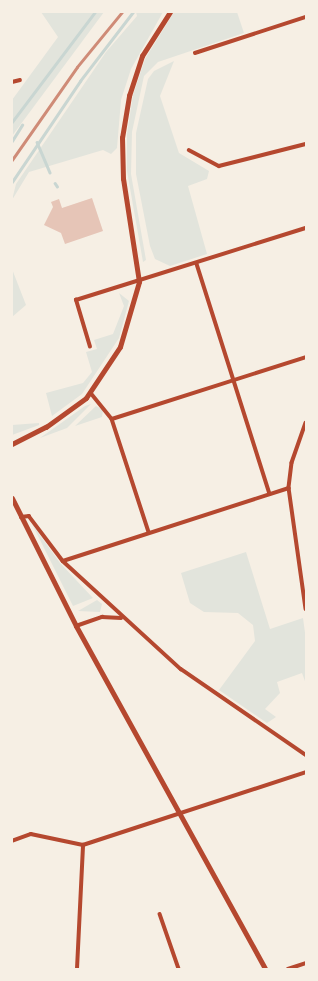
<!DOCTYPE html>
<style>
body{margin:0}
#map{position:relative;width:318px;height:981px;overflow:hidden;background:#f6efe4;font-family:Karla,sans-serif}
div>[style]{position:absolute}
.green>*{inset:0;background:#e2e4dc}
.stream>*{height:2.5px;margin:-1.25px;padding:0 1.25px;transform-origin:1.25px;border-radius:1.25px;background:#c9d6d2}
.building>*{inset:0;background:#e6c5b7}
.minor>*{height:3.5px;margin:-1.75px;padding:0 1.75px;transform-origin:1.75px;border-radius:1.75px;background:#b5482f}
.tertiary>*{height:4.5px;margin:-2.25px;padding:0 2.25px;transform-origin:2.25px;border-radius:2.25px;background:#b5482f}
.secondary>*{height:5px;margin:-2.5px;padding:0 2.5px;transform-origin:2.5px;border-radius:2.5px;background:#b5482f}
.rail>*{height:2.5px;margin:-1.25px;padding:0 1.25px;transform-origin:1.25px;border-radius:1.25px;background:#cf8b77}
span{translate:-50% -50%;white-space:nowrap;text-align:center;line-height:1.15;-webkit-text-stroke:3px #f6efe4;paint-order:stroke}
.frame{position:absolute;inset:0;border:13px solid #f6efe4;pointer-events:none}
</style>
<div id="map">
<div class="green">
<i style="clip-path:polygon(41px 12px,104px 12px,12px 136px,12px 100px,58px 37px)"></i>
<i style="clip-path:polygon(136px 12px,163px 12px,131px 69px,121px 100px,117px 148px,111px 154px,103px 150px,29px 172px,12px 200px,16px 184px,106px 52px,137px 16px)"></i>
<i style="clip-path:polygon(174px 12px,237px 12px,244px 33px,158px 62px,144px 76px,132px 132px,131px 174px,146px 260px,143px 262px,127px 171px,127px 134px,133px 95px,145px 59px)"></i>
<i style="clip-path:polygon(174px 61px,160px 96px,179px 153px,209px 171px,207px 179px,188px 186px,207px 254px,170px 266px,155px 259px,150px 246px,136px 174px,136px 133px,148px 79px,154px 71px)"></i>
<i style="clip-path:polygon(12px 269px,26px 305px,12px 317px)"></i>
<i style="clip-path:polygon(119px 293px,129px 301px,119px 338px,82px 394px,52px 416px,46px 393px,83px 383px,92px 372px,86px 352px,97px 349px,94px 340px,113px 334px,124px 306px)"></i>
<i style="clip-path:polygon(91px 404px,67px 428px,40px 438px,85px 406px)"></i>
<i style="clip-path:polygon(96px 406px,103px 410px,102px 417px,75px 426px)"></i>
<i style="clip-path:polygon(39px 423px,39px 425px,12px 435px,12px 425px)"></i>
<i style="clip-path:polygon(32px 524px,60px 563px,93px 598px,73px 606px)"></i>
<i style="clip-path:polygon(246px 552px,270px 629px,303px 618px,306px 640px,306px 684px,302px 673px,277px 682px,280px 693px,265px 709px,276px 717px,267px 723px,219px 690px,255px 641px,253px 625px,238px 613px,204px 612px,190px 603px,181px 573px)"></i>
<i style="clip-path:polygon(97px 600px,102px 604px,100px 612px,78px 611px)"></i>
</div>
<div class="stream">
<i style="left:12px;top:122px;width:138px;rotate:-53deg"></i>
<i style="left:12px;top:141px;width:19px;rotate:-58deg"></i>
<i style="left:37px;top:142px;width:33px;rotate:67deg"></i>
<i style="left:12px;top:182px;width:122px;rotate:-56deg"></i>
<i style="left:80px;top:81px;width:87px;rotate:-52.5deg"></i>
<i style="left:55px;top:183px;width:4px;rotate:56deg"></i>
</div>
<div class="building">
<i style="clip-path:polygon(92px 198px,103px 231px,65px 244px,61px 233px,44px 225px,53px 207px,51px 202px,59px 199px,62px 208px)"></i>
</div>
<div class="minor">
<i style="left:195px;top:53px;width:117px;rotate:-18deg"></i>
<i style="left:12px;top:82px;width:8px;rotate:-14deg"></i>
<i style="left:189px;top:150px;width:34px;rotate:28deg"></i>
<i style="left:219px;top:166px;width:90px;rotate:-14.2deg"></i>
<i style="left:197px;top:264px;width:241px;rotate:72.4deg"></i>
<i style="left:90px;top:347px;width:49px;rotate:-106.6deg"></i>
<i style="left:76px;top:300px;width:241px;rotate:-17.4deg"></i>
<i style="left:91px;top:393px;width:33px;rotate:51deg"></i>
<i style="left:112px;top:419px;width:119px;rotate:71.9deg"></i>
<i style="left:112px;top:419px;width:204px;rotate:-17.7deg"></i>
<i style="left:306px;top:423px;width:42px;rotate:109.3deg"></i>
<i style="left:292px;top:463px;width:25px;rotate:97deg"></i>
<i style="left:289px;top:488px;width:122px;rotate:82deg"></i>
<i style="left:21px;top:517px;width:8px;rotate:-7deg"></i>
<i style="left:29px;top:516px;width:56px;rotate:52.9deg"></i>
<i style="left:63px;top:561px;width:160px;rotate:42.5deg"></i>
<i style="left:181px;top:669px;width:152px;rotate:34.5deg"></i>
<i style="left:63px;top:561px;width:237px;rotate:-17.9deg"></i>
<i style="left:76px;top:626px;width:28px;rotate:-19deg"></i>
<i style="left:102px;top:617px;width:19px;rotate:3deg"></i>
<i style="left:12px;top:841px;width:20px;rotate:-20deg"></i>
<i style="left:31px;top:834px;width:53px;rotate:11.9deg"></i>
<i style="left:83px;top:845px;width:235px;rotate:-18.1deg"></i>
<i style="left:160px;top:914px;width:58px;rotate:70.9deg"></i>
<i style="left:77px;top:969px;width:124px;rotate:-87.2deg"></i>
<i style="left:288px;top:969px;width:19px;rotate:-18deg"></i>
</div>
<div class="tertiary">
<i style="left:12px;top:444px;width:38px;rotate:-27deg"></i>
<i style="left:46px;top:427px;width:49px;rotate:-35.9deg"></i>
<i style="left:86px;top:398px;width:61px;rotate:-56.3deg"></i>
<i style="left:120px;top:347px;width:68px;rotate:-73.7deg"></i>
<i style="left:139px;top:282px;width:104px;rotate:-98.8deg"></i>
<i style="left:123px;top:179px;width:41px;rotate:-91.4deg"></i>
<i style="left:122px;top:138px;width:43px;rotate:-80.5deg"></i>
<i style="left:129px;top:96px;width:42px;rotate:-72deg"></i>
<i style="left:142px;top:56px;width:52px;rotate:-57.5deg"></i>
</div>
<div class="secondary">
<i style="left:12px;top:498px;width:143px;rotate:63.4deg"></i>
<i style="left:76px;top:626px;width:392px;rotate:61.1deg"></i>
</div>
<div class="rail">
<i style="left:12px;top:160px;width:113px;rotate:-55deg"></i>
<i style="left:77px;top:67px;width:71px;rotate:-50.7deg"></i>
</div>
<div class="frame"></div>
</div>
